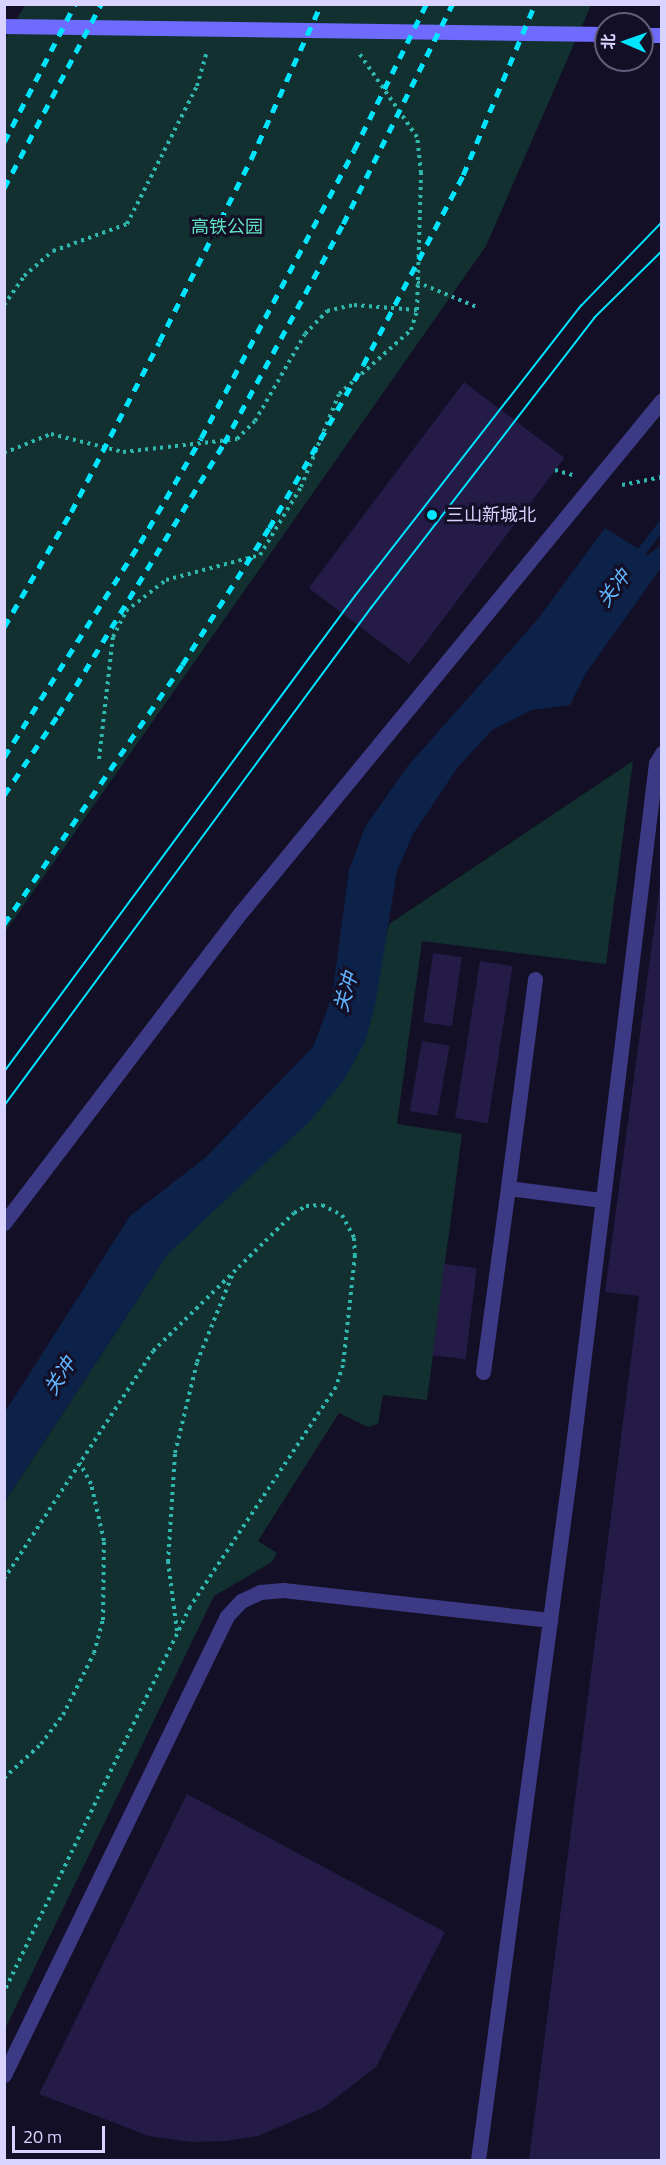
<!DOCTYPE html>
<meta charset="utf-8">
<style>
body{margin:0}
#map{position:relative;width:666px;height:2165px;overflow:hidden;background:#130f26;font-family:"Titillium Web","Noto Sans SC",sans-serif}
div>[style]{position:absolute}
.green>*{inset:0;background:#12302f}
.water>*{inset:0;background:#0c2248}
.stream>*{height:9px;margin:-4.5px;padding:0 4.5px;transform-origin:4.5px;border-radius:4.5px;background:#0c2248}
.building>*{inset:0;background:#241b47;transform-origin:0 0}
.path>*{height:4px;margin-top:-2px;transform-origin:0;background:repeating-linear-gradient(90deg,#2fb8b0 0 3px,transparent 0 7.5px)}
.lane>*{height:15px;margin:-7.5px;padding:0 7.5px;transform-origin:7.5px;border-radius:7.5px;background:#3d3a85}
.street>*{height:15px;margin:-7.5px;padding:0 7.5px;transform-origin:7.5px;border-radius:7.5px;background:#3d3a85}
.secondary>*{height:15px;margin:-7.5px;padding:0 7.5px;transform-origin:7.5px;border-radius:7.5px;background:#6f6bff}
.tram>*{height:1.5px;margin:-0.75px;padding:0 0.75px;transform-origin:0.75px;border-radius:0.75px;background:#00e5ff}
.rail>*{height:4.5px;margin-top:-2.25px;transform-origin:0;background:repeating-linear-gradient(90deg,#00e5ff 0 9px,transparent 0 17px)}
.dots>*{width:16px;height:16px;translate:-50% -50%;box-sizing:border-box;border:3px solid #130f26;border-radius:50%}
span{translate:-50% -50%;white-space:nowrap;text-align:center;line-height:1.15;-webkit-text-stroke:6px #130f26;paint-order:stroke}
.park-label{font-size:18px;color:#5fe0c0}
.poi-label{font-size:18px;color:#d9d4ff}
.left{translate:0 -50%;text-align:left}
.water-label{font-size:20px;color:#62b6ff;font-style:italic}
.frame{position:absolute;inset:0;border:6px solid #d9d4ff;pointer-events:none}
.north{position:absolute;left:594px;top:12px;width:60px;height:60px;box-sizing:border-box;background:#130f26;border:2px solid #625e7d;border-radius:50%;rotate:272deg;font-size:16px;font-weight:700;line-height:24px;text-align:center;color:#d9d4ff}
.north::after{content:'';display:block;margin:auto;width:21px;height:27px;background:#00e5ff;clip-path:polygon(50% 0,100% 100%,50% 72%,0 100%)}
.scale{position:absolute;left:12px;top:2126px;width:93px;height:27px;box-sizing:border-box;border:3px solid #d9d4ff;border-top:0;padding-left:8px;font-size:18px;line-height:21px;white-space:nowrap;color:#d9d4ff;-webkit-text-stroke:4px #130f26;paint-order:stroke}
</style>
<div id="map">
<div class="green">
<i style="clip-path:polygon(25px 5px,591px 5px,486px 246px,5px 932px,4px 41px)"></i>
<i style="clip-path:polygon(633px 761px,606px 964px,422px 941px,397px 1124px,462px 1134px,427px 1400px,383px 1395px,378px 1424px,368px 1427px,339px 1413px,258px 1541px,277px 1553px,272px 1562px,214px 1596px,5px 2029px,5px 1501px,167px 1255px,365px 1042px,389px 924px)"></i>
</div>
<div class="water">
<i style="clip-path:polygon(605px 528px,648px 555px,661px 545px,661px 568px,586px 673px,570px 705px,532px 710px,492px 730px,458px 767px,413px 834px,397px 871px,375px 1006px,365px 1042px,344px 1080px,310px 1121px,167px 1255px,5px 1501px,5px 1412px,130px 1216px,205px 1158px,313px 1047px,332px 997px,349px 870px,365px 827px,407px 767px,538px 619px)"></i>
</div>
<div class="stream">
<i style="left:635px;top:559px;width:44px;rotate:-52.4deg"></i>
</div>
<div class="building">
<i style="left:464px;top:382px;width:126px;height:258px;rotate:37deg"></i>
<i style="clip-path:polygon(662px 870px,662px 2160px,529px 2160px,639px 1296px,605px 1292px)"></i>
<i style="left:433px;top:953px;width:29px;height:70px;rotate:8deg"></i>
<i style="left:480px;top:961px;width:33px;height:159px;rotate:9deg"></i>
<i style="left:422px;top:1041px;width:28px;height:71px;rotate:10deg"></i>
<i style="left:444px;top:1264px;width:33px;height:92px;rotate:7deg"></i>
<i style="clip-path:polygon(187px 1794px,445px 1932px,376px 2067px,323px 2108px,258px 2136px,226px 2141px,191px 2142px,149px 2136px,39px 2094px)"></i>
</div>
<div class="path">
<i style="left:417px;top:282px;width:67px;rotate:22.8deg"></i>
<i style="left:4px;top:305px;width:35px;rotate:-55deg"></i>
<i style="left:24px;top:276px;width:38px;rotate:-41deg"></i>
<i style="left:53px;top:251px;width:79px;rotate:-20deg"></i>
<i style="left:127px;top:224px;width:155px;rotate:-63.1deg"></i>
<i style="left:197px;top:86px;width:35px;rotate:-74deg"></i>
<i style="left:4px;top:453px;width:51px;rotate:-22deg"></i>
<i style="left:51px;top:434px;width:74px;rotate:14deg"></i>
<i style="left:123px;top:452px;width:115px;rotate:-6.5deg"></i>
<i style="left:237px;top:439px;width:25px;rotate:-45deg"></i>
<i style="left:255px;top:421px;width:100px;rotate:-60.1deg"></i>
<i style="left:305px;top:334px;width:32px;rotate:-46deg"></i>
<i style="left:327px;top:311px;width:28px;rotate:-13deg"></i>
<i style="left:354px;top:305px;width:63px;rotate:4.5deg"></i>
<i style="left:555px;top:470px;width:18px;rotate:16deg"></i>
<i style="left:622px;top:485px;width:41px;rotate:-11.3deg"></i>
<i style="left:99px;top:759px;width:123px;rotate:-83.5deg"></i>
<i style="left:113px;top:637px;width:29px;rotate:-63deg"></i>
<i style="left:126px;top:611px;width:51px;rotate:-37.8deg"></i>
<i style="left:166px;top:580px;width:97px;rotate:-14.9deg"></i>
<i style="left:260px;top:555px;width:79px;rotate:-58.9deg"></i>
<i style="left:301px;top:487px;width:100px;rotate:-67.8deg"></i>
<i style="left:339px;top:394px;width:96px;rotate:-41.6deg"></i>
<i style="left:411px;top:330px;width:21px;rotate:-73deg"></i>
<i style="left:417px;top:310px;width:137px;rotate:-88.3deg"></i>
<i style="left:421px;top:173px;width:36px;rotate:-96deg"></i>
<i style="left:417px;top:137px;width:102px;rotate:-124.6deg"></i>
<i style="left:4px;top:1579px;width:272px;rotate:-56.8deg"></i>
<i style="left:153px;top:1351px;width:197px;rotate:-44.4deg"></i>
<i style="left:294px;top:1213px;width:14px;rotate:-30deg"></i>
<i style="left:306px;top:1206px;width:16px;rotate:-4deg"></i>
<i style="left:322px;top:1205px;width:22px;rotate:27deg"></i>
<i style="left:342px;top:1215px;width:26px;rotate:62deg"></i>
<i style="left:354px;top:1238px;width:17px;rotate:87deg"></i>
<i style="left:355px;top:1255px;width:111px;rotate:96.2deg"></i>
<i style="left:343px;top:1365px;width:23px;rotate:108deg"></i>
<i style="left:336px;top:1387px;width:264px;rotate:123.6deg"></i>
<i style="left:190px;top:1607px;width:428px;rotate:115.8deg"></i>
<i style="left:177px;top:1631px;width:70px;rotate:-97.4deg"></i>
<i style="left:168px;top:1562px;width:109px;rotate:-86.3deg"></i>
<i style="left:175px;top:1453px;width:94px;rotate:-76.4deg"></i>
<i style="left:197px;top:1362px;width:98px;rotate:-67.9deg"></i>
<i style="left:4px;top:1778px;width:50px;rotate:-42.6deg"></i>
<i style="left:41px;top:1744px;width:36px;rotate:-53deg"></i>
<i style="left:63px;top:1715px;width:69px;rotate:-63.4deg"></i>
<i style="left:94px;top:1653px;width:34px;rotate:-75deg"></i>
<i style="left:103px;top:1620px;width:79px;rotate:-89.3deg"></i>
<i style="left:104px;top:1541px;width:58px;rotate:-102.8deg"></i>
<i style="left:91px;top:1484px;width:24px;rotate:-118deg"></i>
</div>
<div class="lane">
<i style="left:535px;top:979px;width:211px;rotate:97.4deg"></i>
<i style="left:508px;top:1188px;width:95px;rotate:7.3deg"></i>
<i style="left:483px;top:1372px;width:186px;rotate:-82.3deg"></i>
<i style="left:4px;top:2075px;width:510px;rotate:-64.09deg"></i>
<i style="left:227px;top:1616px;width:21px;rotate:-47deg"></i>
<i style="left:241px;top:1601px;width:21px;rotate:-25deg"></i>
<i style="left:260px;top:1592px;width:23px;rotate:-5deg"></i>
<i style="left:283px;top:1590px;width:269px;rotate:6.4deg"></i>
</div>
<div class="street">
<i style="left:4px;top:1223px;width:392px;rotate:-52.7deg"></i>
<i style="left:242px;top:911px;width:661px;rotate:-50.58deg"></i>
<i style="left:478px;top:2160px;width:704px;rotate:-82.41deg"></i>
<i style="left:571px;top:1462px;width:704px;rotate:-83.07deg"></i>
<i style="left:656px;top:763px;width:12px;rotate:-59deg"></i>
</div>
<div class="secondary">
<i style="left:4px;top:26px;width:602px;rotate:0.76deg"></i>
<i style="left:642px;top:35px;width:20px"></i>
</div>
<div class="tram">
<i style="left:4px;top:1072px;width:591px;rotate:-53.6deg"></i>
<i style="left:355px;top:596px;width:368px;rotate:-52.1deg"></i>
<i style="left:581px;top:306px;width:117px;rotate:-46deg"></i>
<i style="left:4px;top:1106px;width:619px;rotate:-53.61deg"></i>
<i style="left:371px;top:608px;width:366px;rotate:-52.4deg"></i>
<i style="left:594px;top:318px;width:95px;rotate:-44.6deg"></i>
</div>
<div class="rail">
<i style="left:4px;top:142px;width:155px;rotate:-62.8deg"></i>
<i style="left:4px;top:188px;width:208px;rotate:-62.2deg"></i>
<i style="left:4px;top:627px;width:133px;rotate:-59.8deg"></i>
<i style="left:71px;top:512px;width:191px;rotate:-62.6deg"></i>
<i style="left:159px;top:342px;width:205px;rotate:-63.3deg"></i>
<i style="left:251px;top:159px;width:170px;rotate:-65.7deg"></i>
<i style="left:4px;top:757px;width:254px;rotate:-57.6deg"></i>
<i style="left:140px;top:543px;width:121px;rotate:-59.8deg"></i>
<i style="left:201px;top:438px;width:326px;rotate:-62deg"></i>
<i style="left:354px;top:150px;width:163px;rotate:-63.7deg"></i>
<i style="left:4px;top:795px;width:97px;rotate:-56deg"></i>
<i style="left:58px;top:715px;width:319px;rotate:-58.6deg"></i>
<i style="left:224px;top:443px;width:249px;rotate:-61.5deg"></i>
<i style="left:343px;top:224px;width:246px;rotate:-63.6deg"></i>
<i style="left:4px;top:924px;width:314px;rotate:-55.5deg"></i>
<i style="left:182px;top:665px;width:162px;rotate:-57.6deg"></i>
<i style="left:269px;top:528px;width:188px;rotate:-60deg"></i>
<i style="left:363px;top:365px;width:215px;rotate:-62.2deg"></i>
<i style="left:463px;top:175px;width:186px;rotate:-67.2deg"></i>
</div>
<div class="dots">
<i style="left:432px;top:515px;background:#00e5ff"></i>
</div>
<div class="park-label">
<span style="left:227px;top:227px">高铁公园</span>
</div>
<div class="poi-label">
<span class="left" style="left:446px;top:515px">三山新城北</span>
</div>
<div class="water-label">
<span style="left:613px;top:588px;rotate:-53deg">关冲</span>
<span style="left:345px;top:992px;rotate:-75deg">关冲</span>
<span style="left:59px;top:1376px;rotate:-57deg">关冲</span>
</div>
<div class="frame"></div>
<div class="north">北</div>
<div class="scale">20 m</div>
</div>
